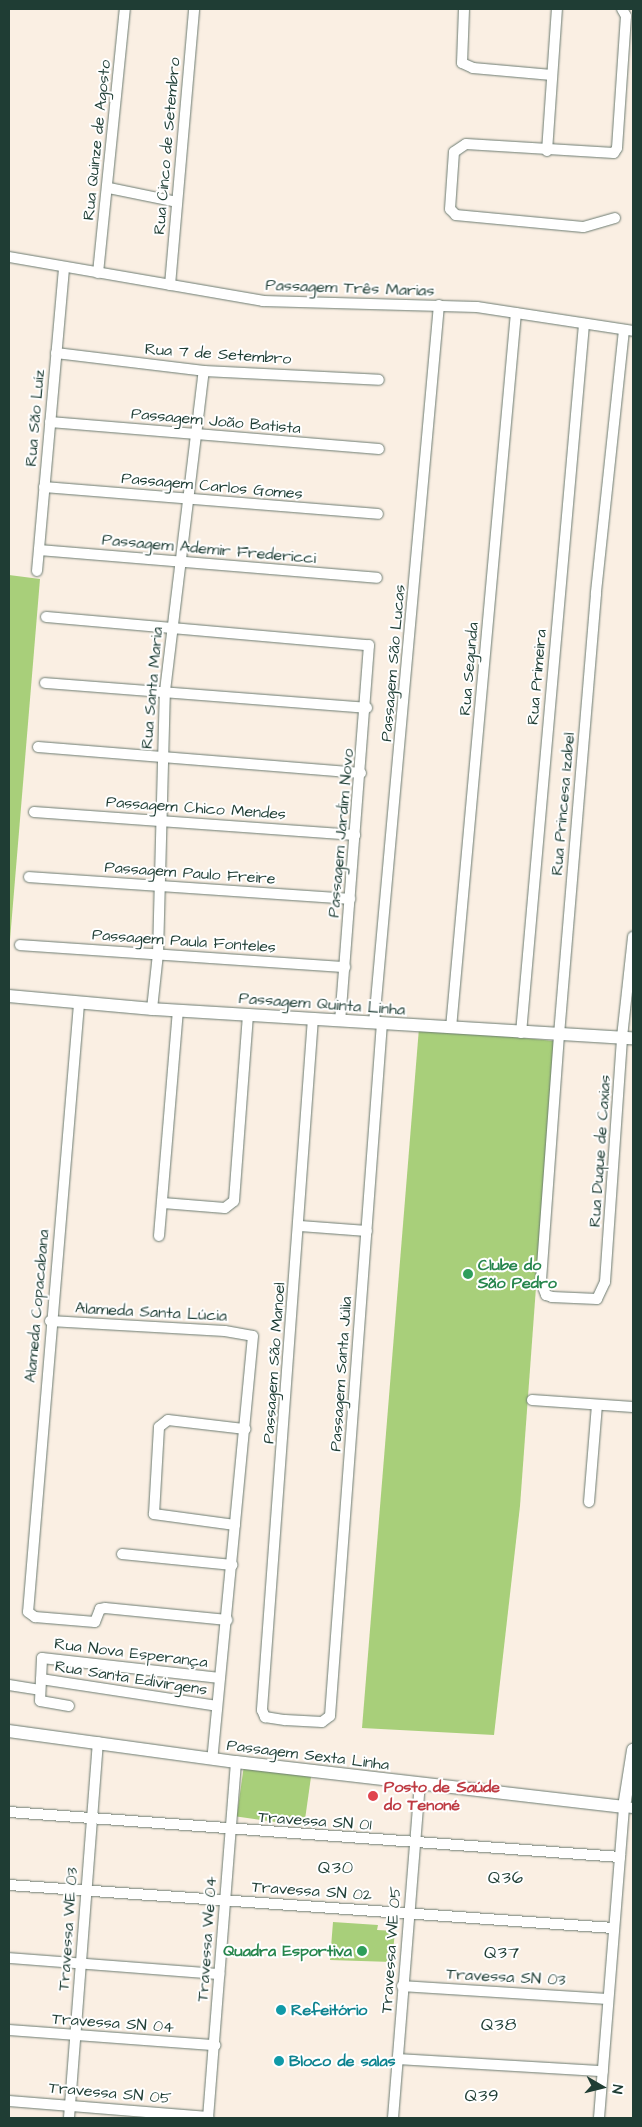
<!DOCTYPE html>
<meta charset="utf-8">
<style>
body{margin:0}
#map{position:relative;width:642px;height:2127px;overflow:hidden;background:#faefe3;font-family:"Architects Daughter",sans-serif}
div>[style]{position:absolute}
.green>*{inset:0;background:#a8cf7a;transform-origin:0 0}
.roads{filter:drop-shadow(0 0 1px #6c7b71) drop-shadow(0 0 1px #6c7b71)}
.minor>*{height:10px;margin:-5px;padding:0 5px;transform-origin:5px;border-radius:5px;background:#fff}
.tertiary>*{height:12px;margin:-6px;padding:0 6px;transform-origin:6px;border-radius:6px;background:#fff}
.dots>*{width:14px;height:14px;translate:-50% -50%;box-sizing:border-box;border:2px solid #fff;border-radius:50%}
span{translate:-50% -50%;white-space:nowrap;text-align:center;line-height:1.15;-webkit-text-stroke:4px #fff;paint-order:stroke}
.street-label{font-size:16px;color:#1f3d34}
.leisure-label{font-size:16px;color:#27864d;font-weight:700}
.left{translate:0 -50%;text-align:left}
.right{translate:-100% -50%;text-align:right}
.health-label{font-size:16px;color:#be3a42;font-weight:700}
.culture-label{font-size:16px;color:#0d838f;font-weight:700}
.neighbourhood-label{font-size:18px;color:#1f3d34;letter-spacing:1px}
.frame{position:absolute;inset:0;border:10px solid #1f3d34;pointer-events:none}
.north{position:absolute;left:577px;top:2062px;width:50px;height:50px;-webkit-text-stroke:4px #fff;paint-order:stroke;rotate:98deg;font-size:14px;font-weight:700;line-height:20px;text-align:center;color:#1f3d34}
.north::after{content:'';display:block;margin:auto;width:18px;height:22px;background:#1f3d34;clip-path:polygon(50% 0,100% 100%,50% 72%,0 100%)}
</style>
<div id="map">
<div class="green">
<i style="clip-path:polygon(9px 575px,40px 579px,9px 952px)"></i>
<i style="clip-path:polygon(419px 1028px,554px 1041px,520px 1506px,494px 1735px,362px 1728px)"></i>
<i style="left:244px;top:1765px;width:68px;height:52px;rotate:8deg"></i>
<i style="clip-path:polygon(333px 1922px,378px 1925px,377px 1930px,395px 1931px,392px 1962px,330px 1960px)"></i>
</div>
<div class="roads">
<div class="minor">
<i style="left:464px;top:9px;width:54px;rotate:92.1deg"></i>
<i style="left:462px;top:63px;width:12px;rotate:24deg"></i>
<i style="left:473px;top:68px;width:79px;rotate:5.1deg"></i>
<i style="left:547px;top:151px;width:142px;rotate:-86deg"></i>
<i style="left:109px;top:188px;width:69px;rotate:11.6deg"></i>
<i style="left:615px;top:218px;width:33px;rotate:164deg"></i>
<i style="left:583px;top:227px;width:128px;rotate:-174.6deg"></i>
<i style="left:456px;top:215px;width:8px;rotate:-135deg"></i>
<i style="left:450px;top:209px;width:57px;rotate:-86deg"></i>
<i style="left:454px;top:152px;width:14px;rotate:-34deg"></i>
<i style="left:466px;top:144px;width:148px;rotate:3.5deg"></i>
<i style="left:614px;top:153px;width:6px;rotate:-59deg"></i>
<i style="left:617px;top:148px;width:132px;rotate:-86.1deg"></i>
<i style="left:626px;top:16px;width:8px;rotate:-120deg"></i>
<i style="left:9px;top:257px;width:258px;rotate:9.8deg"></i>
<i style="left:263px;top:301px;width:214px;rotate:1.6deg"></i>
<i style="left:477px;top:307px;width:158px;rotate:8.7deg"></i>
<i style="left:98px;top:273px;width:265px;rotate:-84.2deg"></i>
<i style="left:170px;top:285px;width:277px;rotate:-85deg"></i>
<i style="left:624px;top:330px;width:265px;rotate:96.1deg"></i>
<i style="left:596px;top:594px;width:443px;rotate:94.8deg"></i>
<i style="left:559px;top:1035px;width:248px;rotate:94.2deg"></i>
<i style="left:541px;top:1282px;width:14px;rotate:69deg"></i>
<i style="left:546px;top:1295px;width:6px;rotate:18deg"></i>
<i style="left:552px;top:1297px;width:45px;rotate:2.5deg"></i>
<i style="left:597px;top:1299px;width:19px;rotate:-65deg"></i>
<i style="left:605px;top:1282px;width:246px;rotate:-86deg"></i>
<i style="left:622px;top:1037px;width:101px;rotate:-83.7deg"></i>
<i style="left:56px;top:353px;width:149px;rotate:6.9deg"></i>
<i style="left:204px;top:371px;width:175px;rotate:2.9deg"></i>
<i style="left:50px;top:422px;width:330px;rotate:4.7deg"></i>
<i style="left:44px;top:487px;width:335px;rotate:4.6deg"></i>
<i style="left:39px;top:550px;width:339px;rotate:4.7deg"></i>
<i style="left:37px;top:571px;width:305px;rotate:-84.9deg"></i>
<i style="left:46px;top:617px;width:324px;rotate:5deg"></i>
<i style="left:369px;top:645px;width:376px;rotate:94.4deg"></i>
<i style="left:45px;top:683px;width:323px;rotate:4.4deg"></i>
<i style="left:38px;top:747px;width:324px;rotate:4.6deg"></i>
<i style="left:34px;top:812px;width:322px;rotate:4.1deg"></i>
<i style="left:29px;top:877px;width:322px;rotate:3.9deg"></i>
<i style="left:20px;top:945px;width:326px;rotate:3.9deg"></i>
<i style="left:79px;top:1004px;width:610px;rotate:94.79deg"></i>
<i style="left:28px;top:1612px;width:9px;rotate:36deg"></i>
<i style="left:35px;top:1617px;width:60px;rotate:4.8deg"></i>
<i style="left:95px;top:1622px;width:14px;rotate:-69deg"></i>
<i style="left:100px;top:1609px;width:5px;rotate:-11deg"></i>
<i style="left:105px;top:1608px;width:123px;rotate:5.6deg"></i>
<i style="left:152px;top:1009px;width:55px;rotate:-83.8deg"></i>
<i style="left:158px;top:954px;width:263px;rotate:-88.5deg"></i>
<i style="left:165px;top:691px;width:322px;rotate:-83.1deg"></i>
<i style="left:313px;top:1018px;width:694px;rotate:94.22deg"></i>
<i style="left:262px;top:1710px;width:8px;rotate:67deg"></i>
<i style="left:265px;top:1717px;width:20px;rotate:9deg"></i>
<i style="left:285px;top:1720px;width:37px;rotate:3deg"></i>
<i style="left:322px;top:1722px;width:10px;rotate:-37deg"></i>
<i style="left:330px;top:1716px;width:695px;rotate:-85.71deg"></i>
<i style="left:374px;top:1023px;width:721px;rotate:-84.83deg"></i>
<i style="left:451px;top:1028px;width:718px;rotate:-84.81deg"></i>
<i style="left:521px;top:1033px;width:712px;rotate:-84.92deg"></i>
<i style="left:163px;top:1203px;width:62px;rotate:4.6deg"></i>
<i style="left:225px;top:1208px;width:11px;rotate:-38deg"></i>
<i style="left:234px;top:1201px;width:187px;rotate:-85.7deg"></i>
<i style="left:300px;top:1226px;width:67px;rotate:4.3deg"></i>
<i style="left:159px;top:1236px;width:226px;rotate:-85.2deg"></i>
<i style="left:50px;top:1321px;width:175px;rotate:3.3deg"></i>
<i style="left:225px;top:1331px;width:28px;rotate:10deg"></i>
<i style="left:253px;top:1336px;width:425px;rotate:95.5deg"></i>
<i style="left:532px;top:1400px;width:101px;rotate:4deg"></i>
<i style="left:589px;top:1502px;width:97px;rotate:-85.3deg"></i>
<i style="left:235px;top:1525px;width:82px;rotate:-172.3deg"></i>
<i style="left:154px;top:1514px;width:87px;rotate:-86.7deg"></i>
<i style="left:159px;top:1427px;width:11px;rotate:-38deg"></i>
<i style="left:168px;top:1420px;width:78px;rotate:6.7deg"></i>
<i style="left:122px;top:1554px;width:111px;rotate:5.7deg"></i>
<i style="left:41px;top:1679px;width:178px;rotate:8.7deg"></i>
<i style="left:9px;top:1685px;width:31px;rotate:9deg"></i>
<i style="left:69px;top:1706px;width:29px;rotate:-170deg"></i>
<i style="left:40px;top:1701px;width:43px;rotate:-87.3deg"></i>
<i style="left:42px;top:1658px;width:179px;rotate:6.4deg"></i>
<i style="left:9px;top:1812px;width:613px;rotate:4.21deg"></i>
<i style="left:9px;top:1885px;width:606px;rotate:4.07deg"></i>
<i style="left:9px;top:1958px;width:211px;rotate:4.4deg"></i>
<i style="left:402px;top:1986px;width:205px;rotate:3.6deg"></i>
<i style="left:9px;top:2030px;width:207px;rotate:4.2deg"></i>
<i style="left:398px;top:2059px;width:205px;rotate:3.4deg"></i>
<i style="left:9px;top:2101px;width:200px;rotate:4.6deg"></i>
<i style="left:69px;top:2118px;width:377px;rotate:-85.6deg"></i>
<i style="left:208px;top:2118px;width:357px;rotate:-85.5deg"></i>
<i style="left:393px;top:2118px;width:334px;rotate:-85.4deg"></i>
<i style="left:599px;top:2118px;width:312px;rotate:-85.4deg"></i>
<i style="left:624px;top:1807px;width:9px;rotate:6deg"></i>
</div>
<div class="tertiary">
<i style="left:9px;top:996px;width:144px;rotate:5.2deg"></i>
<i style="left:152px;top:1009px;width:482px;rotate:3.5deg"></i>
<i style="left:9px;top:1731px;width:229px;rotate:7.8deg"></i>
<i style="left:236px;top:1762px;width:391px;rotate:6.6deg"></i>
<i style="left:624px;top:1807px;width:58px;rotate:-81deg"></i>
</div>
</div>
<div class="dots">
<i style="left:468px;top:1274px;background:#2e9e5b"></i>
<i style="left:373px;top:1796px;background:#e0444e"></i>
<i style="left:362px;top:1951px;background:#2e9e5b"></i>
<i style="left:281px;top:2010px;background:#0f9aa8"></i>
<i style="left:279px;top:2061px;background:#0f9aa8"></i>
</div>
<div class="street-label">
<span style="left:97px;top:140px;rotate:-84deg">Rua Quinze de Agosto</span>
<span style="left:167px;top:146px;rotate:-85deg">Rua Cinco de Setembro</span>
<span style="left:350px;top:288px;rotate:2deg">Passagem Três Marias</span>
<span style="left:218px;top:354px;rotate:4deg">Rua 7 de Setembro</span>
<span style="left:35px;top:418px;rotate:-85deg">Rua São Luíz</span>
<span style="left:216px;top:421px;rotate:5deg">Passagem João Batista</span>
<span style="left:212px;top:486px;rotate:5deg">Passagem Carlos Gomes</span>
<span style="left:209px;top:549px;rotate:5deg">Passagem Ademir Fredericci</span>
<span style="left:393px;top:663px;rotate:-85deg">Passagem São Lucas</span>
<span style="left:469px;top:669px;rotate:-85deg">Rua Segunda</span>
<span style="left:537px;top:677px;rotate:-85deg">Rua Primeira</span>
<span style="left:152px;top:688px;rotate:-85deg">Rua Santa Maria</span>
<span style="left:563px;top:804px;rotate:-85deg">Rua Princesa Izabel</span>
<span style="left:196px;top:808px;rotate:4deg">Passagem Chico Mendes</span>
<span style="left:341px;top:833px;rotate:-85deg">Passagem Jardim Novo</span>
<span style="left:190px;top:873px;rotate:4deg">Passagem Paulo Freire</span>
<span style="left:184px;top:941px;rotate:4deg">Passagem Paula Fonteles</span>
<span style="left:322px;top:1004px;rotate:4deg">Passagem Quinta Linha</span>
<span style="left:600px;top:1151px;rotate:-86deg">Rua Duque de Caxias</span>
<span style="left:37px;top:1306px;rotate:-85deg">Alameda Copacabana</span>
<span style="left:151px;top:1312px;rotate:3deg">Alameda Santa Lúcia</span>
<span style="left:274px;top:1363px;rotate:-86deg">Passagem São Manoel</span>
<span style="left:341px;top:1374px;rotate:-86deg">Passagem Santa Júlia</span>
<span style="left:131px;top:1653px;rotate:7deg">Rua Nova Esperança</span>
<span style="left:131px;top:1678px;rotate:9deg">Rua Santa Edivirgens</span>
<span style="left:308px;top:1755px;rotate:7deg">Passagem Sexta Linha</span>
<span style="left:315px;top:1821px;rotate:4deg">Travessa SN 01</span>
<span style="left:312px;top:1891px;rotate:4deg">Travessa SN 02</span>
<span style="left:68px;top:1929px;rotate:-86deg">Travessa WE 03</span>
<span style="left:207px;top:1939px;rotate:-86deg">Travessa We 04</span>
<span style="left:391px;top:1950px;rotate:-86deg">Travessa WE 05</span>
<span style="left:506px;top:1977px;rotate:3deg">Travessa SN 03</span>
<span style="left:113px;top:2023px;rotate:4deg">Travessa SN 04</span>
<span style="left:110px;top:2093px;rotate:5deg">Travessa SN 05</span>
</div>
<div class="leisure-label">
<span class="left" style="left:478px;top:1274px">Clube do<br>São Pedro</span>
<span class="right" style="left:352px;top:1951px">Quadra Esportiva</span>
</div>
<div class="health-label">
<span class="left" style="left:384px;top:1796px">Posto de Saúde<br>do Tenoné</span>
</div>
<div class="culture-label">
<span class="left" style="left:291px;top:2010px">Refeitório</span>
<span class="left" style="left:289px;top:2061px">Bloco de salas</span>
</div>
<div class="neighbourhood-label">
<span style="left:336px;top:1868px">Q30</span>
<span style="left:506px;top:1878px">Q36</span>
<span style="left:502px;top:1953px">Q37</span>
<span style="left:499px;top:2025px">Q38</span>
<span style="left:482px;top:2096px">Q39</span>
</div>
<div class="frame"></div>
<div class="north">N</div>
</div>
